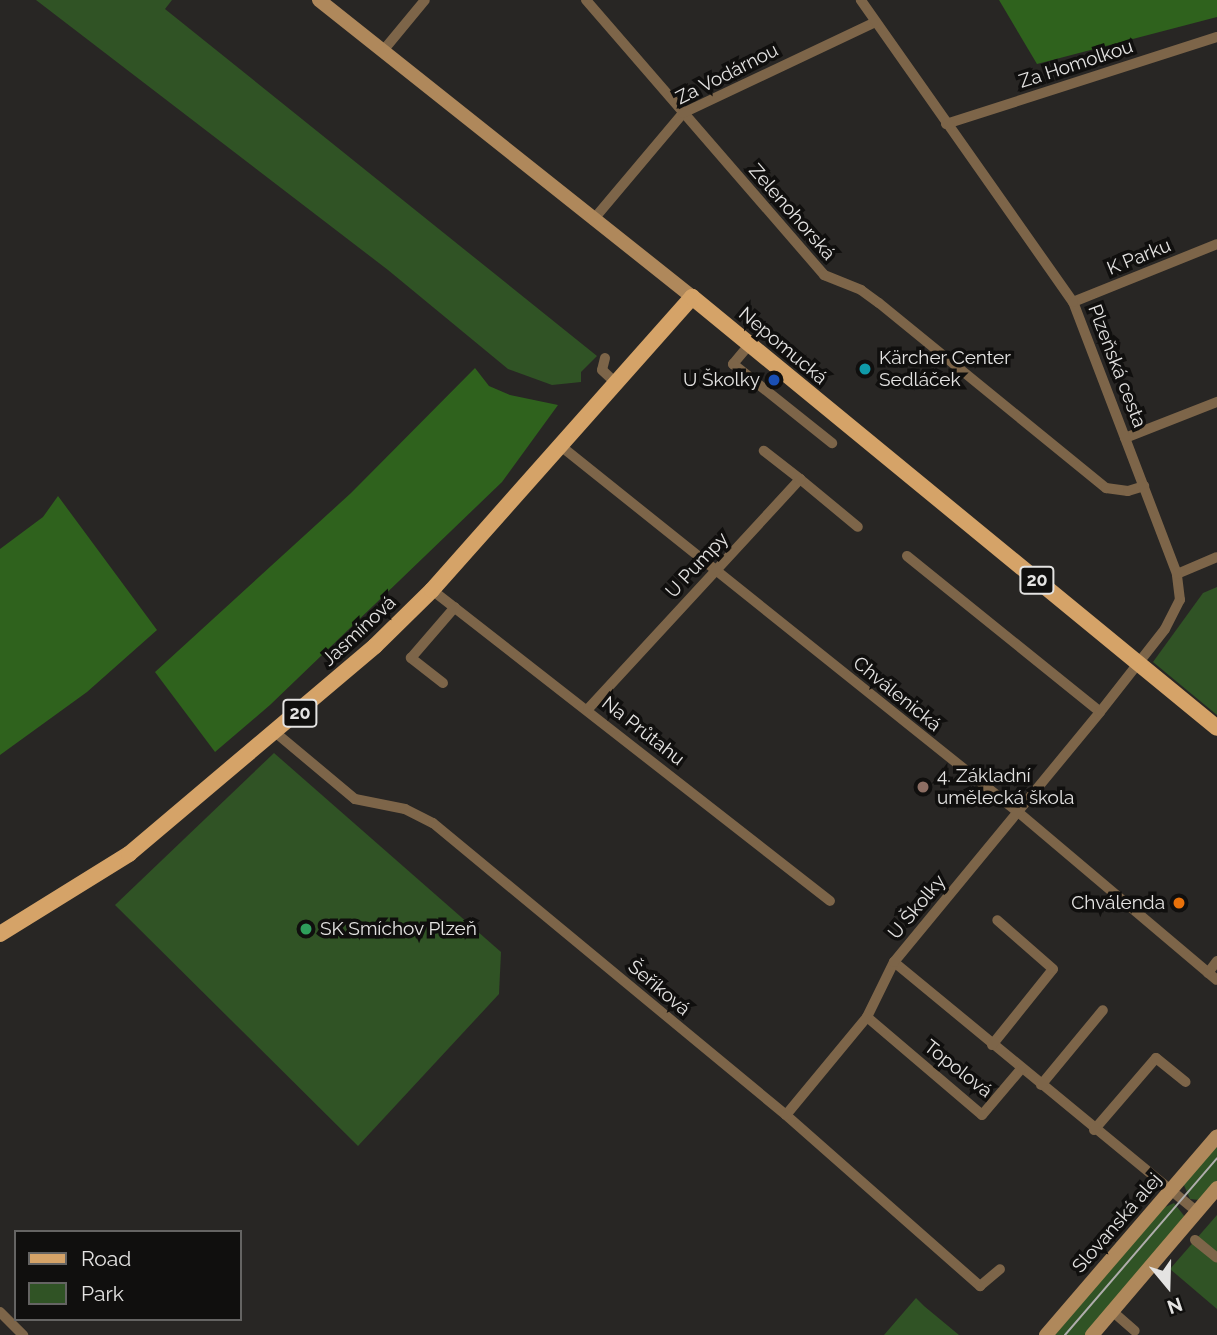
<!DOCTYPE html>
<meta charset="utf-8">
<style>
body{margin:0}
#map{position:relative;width:1217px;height:1335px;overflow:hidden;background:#282624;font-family:Raleway,sans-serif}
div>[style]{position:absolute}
.green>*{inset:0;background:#305325}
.forest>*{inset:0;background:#2f621d}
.street>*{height:10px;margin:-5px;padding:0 5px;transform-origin:5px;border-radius:5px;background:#7d6549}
.secondary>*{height:14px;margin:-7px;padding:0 7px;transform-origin:7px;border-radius:7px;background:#af885b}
.primary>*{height:16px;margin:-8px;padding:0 8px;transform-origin:8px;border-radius:8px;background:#d5a368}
.tram>*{height:2px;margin:-1px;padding:0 1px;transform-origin:1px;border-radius:1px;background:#afadac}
.dots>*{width:19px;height:19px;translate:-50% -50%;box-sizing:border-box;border:4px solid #100f0e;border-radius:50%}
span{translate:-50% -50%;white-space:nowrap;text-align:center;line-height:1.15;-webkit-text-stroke:7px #100f0e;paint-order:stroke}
.shield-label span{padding:2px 5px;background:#100f0e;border:2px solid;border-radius:5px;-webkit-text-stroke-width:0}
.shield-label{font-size:18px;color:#e4e3e2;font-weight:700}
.street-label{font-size:19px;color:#e4e3e2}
.poi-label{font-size:19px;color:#e4e3e2}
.left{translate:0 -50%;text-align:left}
.right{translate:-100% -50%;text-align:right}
.legend{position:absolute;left:14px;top:1230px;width:228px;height:91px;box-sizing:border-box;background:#100f0e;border:2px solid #656463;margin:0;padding:9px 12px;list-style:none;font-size:21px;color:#e4e3e2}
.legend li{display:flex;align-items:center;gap:14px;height:35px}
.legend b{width:35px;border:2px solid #656463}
.north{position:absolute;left:1133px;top:1251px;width:70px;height:70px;-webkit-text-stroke:5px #100f0e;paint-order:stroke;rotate:161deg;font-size:19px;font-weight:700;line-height:28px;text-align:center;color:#e4e3e2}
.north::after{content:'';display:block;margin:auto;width:24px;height:32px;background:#e4e3e2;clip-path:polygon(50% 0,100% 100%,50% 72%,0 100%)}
</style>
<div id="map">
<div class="green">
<i style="clip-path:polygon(36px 0,172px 0,165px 9px,597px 356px,581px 372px,581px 382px,552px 385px,508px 369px,388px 270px)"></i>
<i style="clip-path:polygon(1217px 587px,1217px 715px,1153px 662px,1203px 593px)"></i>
<i style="clip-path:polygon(274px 753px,501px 952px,499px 994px,358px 1146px,115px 905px)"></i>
<i style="clip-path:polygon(1217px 1143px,1217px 1183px,1199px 1200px,1190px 1199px,1183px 1183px)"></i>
<i style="clip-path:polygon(1174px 1203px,1185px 1217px,1086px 1335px,1055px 1335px,1161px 1209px)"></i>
<i style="clip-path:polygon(1217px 1215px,1217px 1309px,1170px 1269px)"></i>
<i style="clip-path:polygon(916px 1298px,924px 1306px,959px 1335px,884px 1335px)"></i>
</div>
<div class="forest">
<i style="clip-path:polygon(999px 0,1217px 0,1217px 17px,1037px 64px)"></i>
<i style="clip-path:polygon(475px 368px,489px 386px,510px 395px,558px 405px,502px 482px,270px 705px,215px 752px,155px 672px,351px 493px)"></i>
<i style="clip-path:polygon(58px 496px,157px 630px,87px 692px,0 755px,0 549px,43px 517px)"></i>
</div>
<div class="street">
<i style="left:586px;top:0;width:364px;rotate:49.1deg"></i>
<i style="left:824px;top:275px;width:40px;rotate:22deg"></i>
<i style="left:861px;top:290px;width:22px;rotate:36deg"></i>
<i style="left:879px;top:303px;width:293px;rotate:39.2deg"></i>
<i style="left:1106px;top:488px;width:22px;rotate:8deg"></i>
<i style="left:1128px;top:491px;width:17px;rotate:-17deg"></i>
<i style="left:382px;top:52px;width:67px;rotate:-50.4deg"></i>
<i style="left:946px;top:124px;width:285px;rotate:-17.8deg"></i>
<i style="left:593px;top:220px;width:140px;rotate:-49.9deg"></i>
<i style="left:683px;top:113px;width:210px;rotate:-25.3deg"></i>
<i style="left:1073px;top:302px;width:155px;rotate:-21.9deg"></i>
<i style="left:749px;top:345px;width:25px;rotate:130deg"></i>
<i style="left:733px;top:364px;width:127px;rotate:38.6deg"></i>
<i style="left:605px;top:358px;width:12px;rotate:104deg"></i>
<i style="left:602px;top:370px;width:21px;rotate:43deg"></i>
<i style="left:1125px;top:438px;width:99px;rotate:-21.4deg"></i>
<i style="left:562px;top:447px;width:584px;rotate:38.68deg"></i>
<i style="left:1018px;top:812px;width:260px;rotate:40.2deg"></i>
<i style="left:800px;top:479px;width:75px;rotate:39.6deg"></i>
<i style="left:907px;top:556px;width:248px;rotate:38.9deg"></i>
<i style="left:1177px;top:574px;width:43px;rotate:-23deg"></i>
<i style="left:432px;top:590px;width:505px;rotate:38deg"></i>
<i style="left:443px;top:683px;width:41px;rotate:-142deg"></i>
<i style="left:411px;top:658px;width:67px;rotate:-49.2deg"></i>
<i style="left:588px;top:709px;width:313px;rotate:-47.3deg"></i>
<i style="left:800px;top:479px;width:46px;rotate:-142.1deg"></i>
<i style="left:276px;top:733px;width:103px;rotate:39.9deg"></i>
<i style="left:355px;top:799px;width:51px;rotate:11.3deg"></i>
<i style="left:405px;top:809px;width:31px;rotate:27deg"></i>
<i style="left:433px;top:823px;width:458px;rotate:39.6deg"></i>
<i style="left:786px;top:1115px;width:259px;rotate:41.4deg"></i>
<i style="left:980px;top:1286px;width:26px;rotate:-40deg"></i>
<i style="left:894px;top:962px;width:393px;rotate:39.5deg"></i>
<i style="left:1208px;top:973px;width:15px;rotate:-53deg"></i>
<i style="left:867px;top:1017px;width:151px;rotate:40.4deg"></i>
<i style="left:982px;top:1115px;width:60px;rotate:-49.7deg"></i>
<i style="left:992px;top:1045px;width:97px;rotate:-51.2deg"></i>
<i style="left:1053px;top:969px;width:74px;rotate:-138.8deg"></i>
<i style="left:1041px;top:1085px;width:97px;rotate:-50.4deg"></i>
<i style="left:786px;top:1115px;width:127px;rotate:-50.4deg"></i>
<i style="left:867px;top:1017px;width:61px;rotate:-63.9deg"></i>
<i style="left:894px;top:962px;width:324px;rotate:-50.5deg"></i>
<i style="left:1100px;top:712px;width:105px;rotate:-51.9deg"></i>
<i style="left:1165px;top:629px;width:33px;rotate:-63deg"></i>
<i style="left:1180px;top:600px;width:26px;rotate:-97deg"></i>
<i style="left:1177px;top:574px;width:291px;rotate:-110.9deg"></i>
<i style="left:1073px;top:302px;width:369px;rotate:-125.1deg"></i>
<i style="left:1094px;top:1130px;width:95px;rotate:-49.3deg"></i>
<i style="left:1156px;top:1058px;width:38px;rotate:39deg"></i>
<i style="left:1195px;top:1240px;width:28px;rotate:39deg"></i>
<i style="left:1112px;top:1311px;width:30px;rotate:41deg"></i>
<i style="left:0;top:1312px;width:33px;rotate:45deg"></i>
</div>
<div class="secondary">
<i style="left:319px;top:0;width:477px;rotate:38.5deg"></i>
<i style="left:1046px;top:1335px;width:262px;rotate:-49.3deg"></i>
<i style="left:1092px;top:1335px;width:193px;rotate:-49.6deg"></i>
</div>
<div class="primary">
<i style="left:0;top:934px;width:152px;rotate:-31.8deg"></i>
<i style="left:129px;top:854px;width:322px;rotate:-40.2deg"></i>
<i style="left:375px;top:646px;width:80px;rotate:-44.5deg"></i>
<i style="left:432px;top:590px;width:392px;rotate:-48.4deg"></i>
<i style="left:692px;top:297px;width:679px;rotate:39.38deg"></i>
</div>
<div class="tram">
<i style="left:1065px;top:1335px;width:233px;rotate:-49.3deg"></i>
</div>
<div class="dots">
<i style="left:865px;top:369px;background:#0f9aa8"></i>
<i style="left:774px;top:380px;background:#1a4fb4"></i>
<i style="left:923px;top:787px;background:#8d6e63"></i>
<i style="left:1179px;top:903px;background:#e8710a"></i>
<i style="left:306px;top:929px;background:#2e9e5b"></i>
</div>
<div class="shield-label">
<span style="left:1037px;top:580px">20</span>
<span style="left:300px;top:713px">20</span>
</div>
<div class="street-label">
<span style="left:1076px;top:64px;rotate:-18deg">Za Homolkou</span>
<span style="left:727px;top:74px;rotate:-27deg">Za Vodárnou</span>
<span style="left:792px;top:212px;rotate:49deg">Zelenohorská</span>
<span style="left:1139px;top:257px;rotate:-22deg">K Parku</span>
<span style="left:783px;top:346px;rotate:40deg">Nepomucká</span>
<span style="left:1117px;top:366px;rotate:69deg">Plzeňská cesta</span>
<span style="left:697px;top:565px;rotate:-47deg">U Pumpy</span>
<span style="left:359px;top:631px;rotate:-43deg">Jasmínová</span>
<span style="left:897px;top:694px;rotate:39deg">Chválenická</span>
<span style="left:643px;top:731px;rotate:38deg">Na Průtahu</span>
<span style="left:917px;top:907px;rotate:-50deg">U Školky</span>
<span style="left:659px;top:988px;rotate:40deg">Šeříková</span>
<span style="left:958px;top:1069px;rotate:38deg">Topolová</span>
<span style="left:1117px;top:1223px;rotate:-49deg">Slovanská alej</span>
</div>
<div class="poi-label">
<span class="left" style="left:879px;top:369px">Kärcher Center<br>Sedláček</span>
<span class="right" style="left:760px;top:380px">U Školky</span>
<span class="left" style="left:937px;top:787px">4. Základní<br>umělecká škola</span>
<span class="right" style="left:1165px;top:903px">Chválenda</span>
<span class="left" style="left:320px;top:929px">SK Smíchov Plzeň</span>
</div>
<ul class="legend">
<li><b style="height:9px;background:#d5a368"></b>Road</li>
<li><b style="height:19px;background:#305325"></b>Park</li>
</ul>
<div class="north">N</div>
</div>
